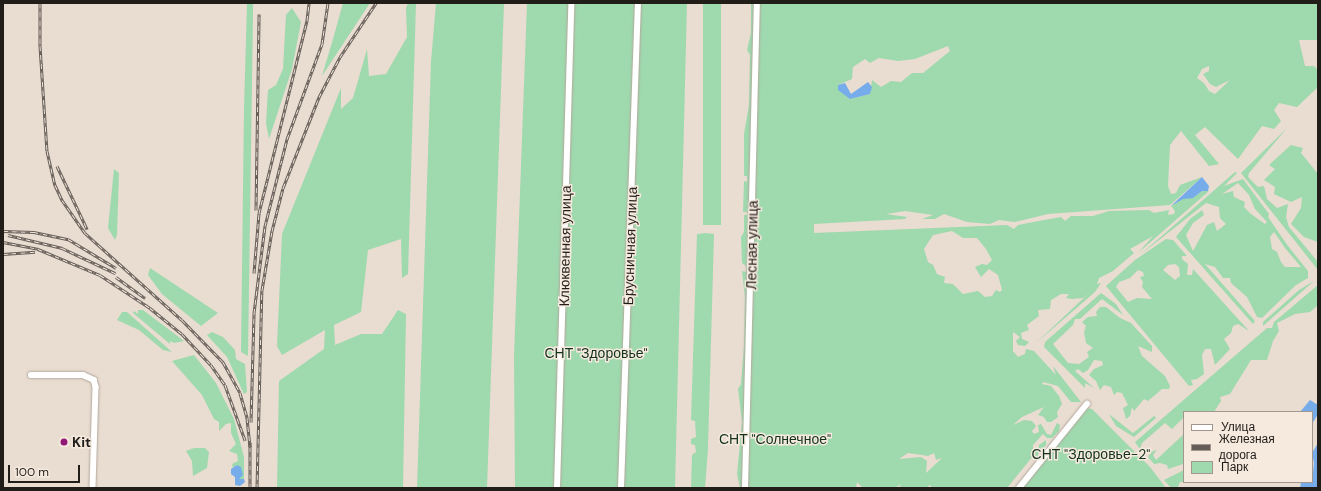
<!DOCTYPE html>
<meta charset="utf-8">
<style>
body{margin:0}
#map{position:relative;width:1321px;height:491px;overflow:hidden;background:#e9dcd1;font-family:"DM Sans",sans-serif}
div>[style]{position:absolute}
.green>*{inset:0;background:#9fd9ae;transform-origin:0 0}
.water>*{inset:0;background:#76acea}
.roads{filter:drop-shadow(0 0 1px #b3a79c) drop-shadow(0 0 1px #b3a79c)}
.minor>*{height:5.5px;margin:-2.75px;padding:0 2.75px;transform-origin:2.75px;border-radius:2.75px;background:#fff}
.rail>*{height:3px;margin-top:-1.5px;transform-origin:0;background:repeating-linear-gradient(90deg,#f6e9de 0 4.5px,#655d57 0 9px);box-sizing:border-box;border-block:1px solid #655d57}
.dots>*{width:11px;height:11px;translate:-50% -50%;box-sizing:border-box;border:2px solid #f6e9de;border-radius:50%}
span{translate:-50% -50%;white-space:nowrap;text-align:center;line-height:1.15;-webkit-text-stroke:3px #f6e9de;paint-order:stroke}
.street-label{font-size:14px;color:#211d19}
.park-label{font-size:14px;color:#11321c}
.poi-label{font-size:14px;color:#211d19;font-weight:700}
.left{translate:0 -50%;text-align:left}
.frame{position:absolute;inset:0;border:4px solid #211d19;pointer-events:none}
.legend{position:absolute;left:1183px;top:411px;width:130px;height:72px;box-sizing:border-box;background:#f6e9de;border:1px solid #a1978f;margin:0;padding:5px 7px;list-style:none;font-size:12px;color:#211d19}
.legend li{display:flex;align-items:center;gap:8px;height:20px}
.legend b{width:20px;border:1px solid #a1978f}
.scale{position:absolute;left:8px;top:465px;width:72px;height:18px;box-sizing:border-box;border:2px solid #211d19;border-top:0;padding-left:5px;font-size:12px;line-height:14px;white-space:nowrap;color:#211d19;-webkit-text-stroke:3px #f6e9de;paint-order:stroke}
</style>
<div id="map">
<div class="green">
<i style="clip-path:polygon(253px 3px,253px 15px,248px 356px,241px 352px,244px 109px,247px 4px)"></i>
<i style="clip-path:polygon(343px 3px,370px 3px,322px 76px,333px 39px)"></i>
<i style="clip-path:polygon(408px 3px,416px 3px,408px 274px,402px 278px,401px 239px,368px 250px,361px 312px,334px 325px,335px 345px,361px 334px,382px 334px,398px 310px,406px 314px,403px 488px,277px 488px,279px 381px,324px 349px,325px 330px,282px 355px,277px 346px,282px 234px,341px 88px,341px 109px,353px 98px,367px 49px,369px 76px,386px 74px,407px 37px,406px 8px)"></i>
<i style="clip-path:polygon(436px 3px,504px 3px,487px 488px,417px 488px,431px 62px)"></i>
<i style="clip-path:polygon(527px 3px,687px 3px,675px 488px,515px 488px,514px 356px)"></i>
<i style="left:703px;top:3px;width:18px;height:222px"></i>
<i style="clip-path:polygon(evenodd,751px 3px,1318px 3px,1318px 40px,1299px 40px,1305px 66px,1314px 66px,1318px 70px,1318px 87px,1297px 107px,1279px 103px,1274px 110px,1281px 121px,1274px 129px,1262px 126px,1238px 159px,1205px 127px,1195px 135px,1219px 164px,1209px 166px,1181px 131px,1170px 145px,1168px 186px,1171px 194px,1176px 193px,1180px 185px,1202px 177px,1170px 205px,1048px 214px,1015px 222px,999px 220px,990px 224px,967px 222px,944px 214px,935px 219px,922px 219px,933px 215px,905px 211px,886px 214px,907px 217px,905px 219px,814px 224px,814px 233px,1007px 225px,1014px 229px,1018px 225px,1044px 220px,1061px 217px,1065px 221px,1071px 216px,1093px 216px,1109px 211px,1149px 210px,1154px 213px,1169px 210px,1168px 215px,1174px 214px,1175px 211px,1171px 206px,1183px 198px,1193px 198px,1202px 191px,1209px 191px,1138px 253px,1153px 236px,1130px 249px,1134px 253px,1113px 271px,1099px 278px,1097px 284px,1101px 283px,1095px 292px,1036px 343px,1089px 293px,1083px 298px,1072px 299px,1066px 298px,1069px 294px,1061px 294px,1051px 300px,1050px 309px,1038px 310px,1039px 316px,1027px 325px,1029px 330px,1021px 333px,1022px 339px,1029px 342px,1025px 346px,1018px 345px,1016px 341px,1020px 337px,1013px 332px,1013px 351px,1018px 357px,1025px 354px,1026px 349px,1034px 351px,1056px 375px,1053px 366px,1081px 402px,1071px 402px,1058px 386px,1043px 382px,1042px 384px,1051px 386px,1059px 396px,1062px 404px,1057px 412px,1058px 417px,1051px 422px,1047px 422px,1044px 417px,1038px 415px,1044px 407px,1022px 417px,1013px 425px,1024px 420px,1032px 421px,1036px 426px,1032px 431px,1034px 434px,1039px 432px,1038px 425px,1041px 424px,1047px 434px,1051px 435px,1057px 423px,1060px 425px,1059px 431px,1052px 438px,1047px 438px,1043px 434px,1033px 445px,1033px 450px,1038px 449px,1039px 445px,1046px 440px,1046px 445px,1037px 456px,1033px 456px,1007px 488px,932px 488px,930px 485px,926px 488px,899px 488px,901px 484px,895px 488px,863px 488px,857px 482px,856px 488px,740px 488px,737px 474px,742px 422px,738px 389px,741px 384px,744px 346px,745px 297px,742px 271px,746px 272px,746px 266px,742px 263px,741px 237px,744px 232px,744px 215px,747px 215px,747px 212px,743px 212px,744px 181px,747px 182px,747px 176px,744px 176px,744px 134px,749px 105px,750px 55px,747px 50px,751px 33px,751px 3px,948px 46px,950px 51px,923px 73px,912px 73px,901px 82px,891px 81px,881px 87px,872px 80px,870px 94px,850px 99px,838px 85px,852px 79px,853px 67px,865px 59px,870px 63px,879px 58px,898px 61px,915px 59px,948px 46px,751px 3px,1209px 66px,1209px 71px,1203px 74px,1210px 84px,1216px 87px,1230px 80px,1215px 94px,1209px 91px,1204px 83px,1197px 78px,1202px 69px,1209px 66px,751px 3px,952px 231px,963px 238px,977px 238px,986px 249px,992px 260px,987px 265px,982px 264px,975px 267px,981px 277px,989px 269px,998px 275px,1002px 290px,1000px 292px,996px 290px,992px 296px,985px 297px,978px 291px,963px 294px,953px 284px,944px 283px,945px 277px,937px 274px,933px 265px,928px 262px,924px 249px,933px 235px,952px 231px,751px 3px,908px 453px,928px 456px,934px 453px,936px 460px,942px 458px,926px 473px,927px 461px,921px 457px,899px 459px,908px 453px)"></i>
<i style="clip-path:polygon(292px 8px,301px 22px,292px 69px,269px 139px,266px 123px,268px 90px,276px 85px,283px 69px,286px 15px)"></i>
<i style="clip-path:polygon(1287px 128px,1249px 173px,1248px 177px,1258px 187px,1264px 186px,1267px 199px,1277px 208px,1288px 204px,1286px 217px,1289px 227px,1318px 262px,1318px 270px,1241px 173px)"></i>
<i style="clip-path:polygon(1291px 145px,1303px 148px,1301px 153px,1318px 174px,1318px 242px,1304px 237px,1291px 224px,1301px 208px,1302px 197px,1291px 202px,1274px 194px,1275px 187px,1264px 180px,1275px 169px,1269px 165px)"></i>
<i style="clip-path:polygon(114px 169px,119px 173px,117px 235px,115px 240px,108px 228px)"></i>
<i style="clip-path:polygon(evenodd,1235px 172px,1237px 173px,1224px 186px,1243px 179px,1269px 214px,1268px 217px,1288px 246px,1308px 271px,1308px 278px,1296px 285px,1262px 318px,1257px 317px,1247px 297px,1231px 283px,1230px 278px,1223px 278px,1215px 267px,1205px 264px,1255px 321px,1253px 324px,1176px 237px,1190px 219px,1202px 210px,1204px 215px,1193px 223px,1186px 235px,1193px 251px,1207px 225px,1214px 222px,1217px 231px,1226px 224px,1220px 218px,1219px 207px,1206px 203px,1140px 255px,1235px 172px,1238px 183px,1249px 195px,1255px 209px,1267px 222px,1265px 224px,1251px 214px,1244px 207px,1245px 202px,1234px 197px,1233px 191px,1222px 194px,1238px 183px,1235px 172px,1274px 232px,1285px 248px,1301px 267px,1285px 267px,1281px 262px,1277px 252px,1272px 249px,1270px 237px,1274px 232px)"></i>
<i style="clip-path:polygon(706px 233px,714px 234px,708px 449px,705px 488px,691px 488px,692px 455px,696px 452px,695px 445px,691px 444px,691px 439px,696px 437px,695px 421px,691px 420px,697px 234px)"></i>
<i style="clip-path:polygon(evenodd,1166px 239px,1173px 240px,1187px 256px,1182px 256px,1182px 259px,1188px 264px,1187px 275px,1192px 275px,1193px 269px,1249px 331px,1238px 324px,1233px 326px,1231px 333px,1224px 339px,1230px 349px,1215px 365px,1211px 349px,1205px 349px,1202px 355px,1204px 374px,1197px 379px,1191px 380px,1193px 385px,1189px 386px,1106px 286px,1135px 260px,1166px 239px,1175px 264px,1179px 267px,1180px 276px,1175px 280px,1163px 270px,1168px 265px,1175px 264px,1166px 239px,1138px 270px,1143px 272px,1144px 276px,1140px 277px,1143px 282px,1142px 287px,1152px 299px,1137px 298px,1128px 302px,1116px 287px,1119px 282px,1130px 278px,1138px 270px)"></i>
<i style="clip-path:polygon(150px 268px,218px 313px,201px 326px,162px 294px,148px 275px)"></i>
<i style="clip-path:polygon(1314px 281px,1263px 326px,1263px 322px,1299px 290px)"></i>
<i style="clip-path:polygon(1318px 285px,1318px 305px,1310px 312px,1295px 314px,1277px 323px,1279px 331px,1273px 341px,1267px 360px,1251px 360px,1230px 394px,1220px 397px,1221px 401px,1214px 412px,1184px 412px,1184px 417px,1172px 429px,1165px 423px,1142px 443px,1140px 449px,1135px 442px,1267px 328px,1272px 328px,1274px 322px)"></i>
<i style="clip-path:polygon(1101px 293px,1116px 304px,1123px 315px,1102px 299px,1080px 319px,1075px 319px,1073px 325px,1053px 344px,1068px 363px,1079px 364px,1089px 357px,1087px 352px,1093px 348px,1086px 343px,1084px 332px,1086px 326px,1082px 322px,1088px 317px,1097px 316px,1096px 312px,1100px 307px,1106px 307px,1120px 318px,1131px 323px,1152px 346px,1152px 352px,1138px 346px,1142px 356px,1165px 376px,1170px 386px,1169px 389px,1162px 389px,1148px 401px,1144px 399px,1134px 411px,1132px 407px,1130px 416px,1126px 419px,1123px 408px,1128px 405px,1122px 393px,1117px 392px,1114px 395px,1111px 387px,1104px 385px,1100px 390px,1096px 381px,1089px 375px,1094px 369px,1103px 365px,1102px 361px,1094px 360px,1088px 370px,1083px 373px,1078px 369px,1075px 371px,1094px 388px,1085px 383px,1085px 388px,1044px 347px,1045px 342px)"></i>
<i style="clip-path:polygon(138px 310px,143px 310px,184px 341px,174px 343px,170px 341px,170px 344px,133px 313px,134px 311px,138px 314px)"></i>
<i style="clip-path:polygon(122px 312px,127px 312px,172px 352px,163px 350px,139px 330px,117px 320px)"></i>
<i style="clip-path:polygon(212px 332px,223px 337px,235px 350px,236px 359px,245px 364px,247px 392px,244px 394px,227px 357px,207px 335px)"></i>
<i style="clip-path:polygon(194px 355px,216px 383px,234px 419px,244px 457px,244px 479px,239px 479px,237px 465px,233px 468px,232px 464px,238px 461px,237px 454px,229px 451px,236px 444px,231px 433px,231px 423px,226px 424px,219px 431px,219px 422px,214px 419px,202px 395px,172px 361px)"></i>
<i style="clip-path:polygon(1087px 408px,1092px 409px,1150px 467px,1166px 488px,1023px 488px)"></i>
<i style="clip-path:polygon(1109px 414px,1133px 433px,1154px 416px,1156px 418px,1134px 437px,1116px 426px)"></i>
<i style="clip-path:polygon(1184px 434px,1183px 464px,1168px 469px,1167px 465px,1160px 463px,1154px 464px,1148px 457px,1151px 452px,1157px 450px,1153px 455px,1156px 460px)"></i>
<i style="clip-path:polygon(194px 448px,205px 448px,209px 452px,207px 468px,193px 476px,192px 461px,186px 451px)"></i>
<i style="clip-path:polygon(1184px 470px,1184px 482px,1180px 482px,1178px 487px,1171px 488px,1164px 480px)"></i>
</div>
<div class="water">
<i style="clip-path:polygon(868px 82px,872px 87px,870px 94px,850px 99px,838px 90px,838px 85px,845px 83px,851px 94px)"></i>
<i style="clip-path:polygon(1202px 177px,1209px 186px,1208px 191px,1202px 191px,1193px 198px,1183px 199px,1171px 206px)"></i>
<i style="clip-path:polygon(1310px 400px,1318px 405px,1318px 414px,1312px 424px,1312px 412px,1300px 412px)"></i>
<i style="clip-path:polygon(1318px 443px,1318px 488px,1300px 488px,1301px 482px,1312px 482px,1314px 463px,1312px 453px)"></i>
<i style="clip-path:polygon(237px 465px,241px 467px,243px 475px,239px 479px,244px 479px,245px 482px,240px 486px,235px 485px,235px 477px,231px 474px,231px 469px)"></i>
</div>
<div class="roads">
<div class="minor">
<i style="left:31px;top:375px;width:52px"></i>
<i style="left:83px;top:375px;width:12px;rotate:24deg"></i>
<i style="left:94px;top:380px;width:7px;rotate:74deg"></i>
<i style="left:96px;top:387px;width:101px;rotate:91.7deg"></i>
<i style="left:557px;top:488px;width:485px;rotate:-88.3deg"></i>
<i style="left:621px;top:488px;width:485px;rotate:-88deg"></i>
<i style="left:745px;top:488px;width:485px;rotate:-88.6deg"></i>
<i style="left:1019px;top:488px;width:108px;rotate:-51deg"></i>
</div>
</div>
<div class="rail">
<i style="left:40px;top:3px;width:43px;rotate:90deg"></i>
<i style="left:40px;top:46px;width:105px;rotate:86.2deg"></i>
<i style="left:47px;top:151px;width:35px;rotate:77deg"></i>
<i style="left:55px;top:185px;width:17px;rotate:65deg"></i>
<i style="left:62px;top:200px;width:40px;rotate:55.1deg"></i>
<i style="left:85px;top:233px;width:130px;rotate:41.9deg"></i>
<i style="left:182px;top:320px;width:59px;rotate:45.7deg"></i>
<i style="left:223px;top:362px;width:35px;rotate:61deg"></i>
<i style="left:240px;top:393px;width:26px;rotate:74deg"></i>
<i style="left:247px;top:418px;width:29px;rotate:84deg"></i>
<i style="left:57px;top:166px;width:70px;rotate:64.5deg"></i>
<i style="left:256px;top:210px;width:196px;rotate:-89.1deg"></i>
<i style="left:3px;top:231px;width:31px;rotate:2deg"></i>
<i style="left:34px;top:232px;width:35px;rotate:12deg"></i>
<i style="left:68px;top:239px;width:56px;rotate:31.1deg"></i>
<i style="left:8px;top:235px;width:56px;rotate:13.5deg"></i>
<i style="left:62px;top:248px;width:59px;rotate:25.3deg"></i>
<i style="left:3px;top:242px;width:36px;rotate:11deg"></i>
<i style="left:38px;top:249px;width:67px;rotate:22.8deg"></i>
<i style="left:100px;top:275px;width:60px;rotate:33.4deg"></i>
<i style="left:150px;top:308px;width:41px;rotate:39.1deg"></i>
<i style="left:182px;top:334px;width:42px;rotate:46.9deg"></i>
<i style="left:211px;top:365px;width:24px;rotate:55deg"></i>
<i style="left:225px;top:385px;width:59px;rotate:70deg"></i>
<i style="left:3px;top:254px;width:32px;rotate:-4deg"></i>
<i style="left:254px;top:273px;width:60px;rotate:-85.2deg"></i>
<i style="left:259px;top:213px;width:199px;rotate:-76deg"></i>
<i style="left:307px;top:20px;width:17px;rotate:-83deg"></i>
<i style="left:116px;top:277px;width:36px;rotate:36deg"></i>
<i style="left:251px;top:422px;width:109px;rotate:-88.4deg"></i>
<i style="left:254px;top:313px;width:88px;rotate:-82.8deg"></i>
<i style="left:265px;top:226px;width:90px;rotate:-75.8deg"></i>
<i style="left:287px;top:139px;width:101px;rotate:-69.8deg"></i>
<i style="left:322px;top:44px;width:41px;rotate:-81.7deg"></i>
<i style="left:250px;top:488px;width:46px;rotate:-90deg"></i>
<i style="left:257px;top:488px;width:198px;rotate:-88.6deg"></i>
<i style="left:262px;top:290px;width:60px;rotate:-80.4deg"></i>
<i style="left:272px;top:231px;width:44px;rotate:-75.7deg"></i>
<i style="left:283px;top:188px;width:98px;rotate:-68.4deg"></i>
<i style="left:319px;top:97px;width:45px;rotate:-62.3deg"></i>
<i style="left:340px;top:57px;width:65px;rotate:-56.3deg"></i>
</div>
<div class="dots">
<i style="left:64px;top:442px;background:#901978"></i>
</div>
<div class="street-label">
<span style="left:752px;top:245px;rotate:-89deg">Лесная улица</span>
<span style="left:565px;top:246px;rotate:-89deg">Клюквенная улица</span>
<span style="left:630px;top:246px;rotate:-88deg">Брусничная улица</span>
</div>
<div class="park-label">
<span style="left:596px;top:353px">СНТ "Здоровье"</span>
<span style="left:775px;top:439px">СНТ "Солнечное"</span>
<span style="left:1091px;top:454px">СНТ "Здоровье-2"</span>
</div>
<div class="poi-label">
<span class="left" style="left:72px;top:442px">Kit</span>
</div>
<div class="frame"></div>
<ul class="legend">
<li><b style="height:5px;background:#fff"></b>Улица</li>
<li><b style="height:5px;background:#655d57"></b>Железная дорога</li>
<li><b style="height:11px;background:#9fd9ae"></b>Парк</li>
</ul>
<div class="scale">100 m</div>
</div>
